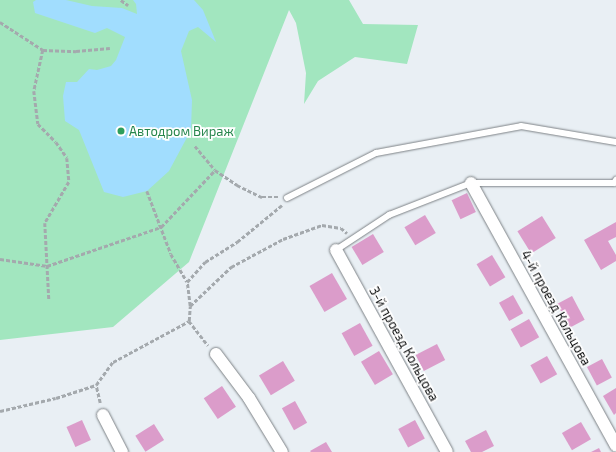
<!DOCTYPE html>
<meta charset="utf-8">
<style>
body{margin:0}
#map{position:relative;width:616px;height:452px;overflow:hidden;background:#e9eff4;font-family:"Exo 2",sans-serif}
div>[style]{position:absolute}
.green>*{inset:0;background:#a2e6bf}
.water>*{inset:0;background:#a1ddfe}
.building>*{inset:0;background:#db9cca;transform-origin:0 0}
.path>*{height:2.5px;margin-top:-1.25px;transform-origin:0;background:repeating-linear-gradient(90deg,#a4a9ad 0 4px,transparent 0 6px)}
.roads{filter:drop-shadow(0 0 1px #7d8286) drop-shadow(0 0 1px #7d8286)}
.lane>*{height:6px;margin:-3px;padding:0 3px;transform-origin:3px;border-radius:3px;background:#fff}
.street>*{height:12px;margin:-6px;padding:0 6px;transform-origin:6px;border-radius:6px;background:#fff}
.dots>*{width:11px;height:11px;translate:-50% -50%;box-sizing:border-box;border:2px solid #fff;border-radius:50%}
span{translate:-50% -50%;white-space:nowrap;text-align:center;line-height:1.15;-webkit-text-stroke:3.5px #fff;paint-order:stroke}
.leisure-label{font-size:13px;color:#27864d}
.left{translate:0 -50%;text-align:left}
.street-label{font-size:13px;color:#0c0e0f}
</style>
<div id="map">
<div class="green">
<i style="clip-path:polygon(0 0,349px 0,363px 24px,418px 25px,407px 64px,355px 57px,318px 81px,304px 104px,306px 73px,296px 23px,289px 10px,189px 262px,113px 327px,0 340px)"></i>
</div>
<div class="water">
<i style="clip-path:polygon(36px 0,66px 0,92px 6px,122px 8px,137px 14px,136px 4px,133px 0,194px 0,203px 10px,216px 42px,198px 27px,189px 31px,181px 51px,192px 100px,191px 130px,169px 171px,147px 191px,123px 197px,104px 192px,79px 130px,65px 121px,63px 96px,66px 82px,77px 82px,89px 69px,97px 70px,111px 66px,116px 60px,125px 37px,107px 28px,95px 33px,35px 13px,33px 2px)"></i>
</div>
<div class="building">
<i style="left:467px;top:193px;width:21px;height:17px;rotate:65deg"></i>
<i style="left:425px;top:215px;width:21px;height:24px;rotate:59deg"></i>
<i style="left:542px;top:216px;width:26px;height:29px;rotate:58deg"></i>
<i style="clip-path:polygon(616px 222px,616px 237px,608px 241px,616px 255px,616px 261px,601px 270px,584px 240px)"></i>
<i style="left:373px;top:234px;width:21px;height:25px;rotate:59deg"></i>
<i style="left:492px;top:255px;width:26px;height:18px;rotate:59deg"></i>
<i style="left:332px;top:273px;width:30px;height:26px;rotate:60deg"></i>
<i style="left:513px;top:295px;width:21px;height:16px;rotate:61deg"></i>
<i style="left:572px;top:296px;width:27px;height:17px;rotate:62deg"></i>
<i style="left:529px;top:319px;width:21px;height:21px;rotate:61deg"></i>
<i style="left:360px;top:323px;width:26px;height:21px;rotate:61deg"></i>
<i style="left:437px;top:344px;width:18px;height:24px;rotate:63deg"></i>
<i style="left:379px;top:351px;width:27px;height:21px;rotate:59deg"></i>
<i style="left:547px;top:356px;width:21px;height:19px;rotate:61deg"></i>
<i style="left:602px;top:359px;width:21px;height:17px;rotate:62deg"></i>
<i style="left:283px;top:361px;width:23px;height:28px;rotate:59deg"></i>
<i style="left:222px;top:386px;width:25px;height:22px;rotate:56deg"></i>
<i style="clip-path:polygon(616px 388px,616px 413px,614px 415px,603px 396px)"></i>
<i style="left:295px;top:401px;width:25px;height:15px;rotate:61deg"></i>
<i style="left:82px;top:420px;width:22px;height:17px;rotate:66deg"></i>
<i style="left:415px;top:420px;width:21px;height:19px;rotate:62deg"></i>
<i style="left:581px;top:422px;width:20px;height:22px;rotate:60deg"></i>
<i style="left:154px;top:424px;width:19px;height:22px;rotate:58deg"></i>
<i style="clip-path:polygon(486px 430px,494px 446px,482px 452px,471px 452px,465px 441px)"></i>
<i style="clip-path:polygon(326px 442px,332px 452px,311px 452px,310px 451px)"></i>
<i style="clip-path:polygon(599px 448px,601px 452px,591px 452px)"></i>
</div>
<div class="path">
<i style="left:121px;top:0;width:9px;rotate:36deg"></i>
<i style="left:0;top:22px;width:51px;rotate:33.1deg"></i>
<i style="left:43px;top:50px;width:42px;rotate:102.4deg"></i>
<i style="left:34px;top:91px;width:33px;rotate:83deg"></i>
<i style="left:38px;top:124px;width:25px;rotate:45deg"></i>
<i style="left:56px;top:142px;width:19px;rotate:55deg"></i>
<i style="left:67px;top:158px;width:24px;rotate:85deg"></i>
<i style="left:69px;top:182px;width:48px;rotate:120.3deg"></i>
<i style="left:45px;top:223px;width:77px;rotate:87deg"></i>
<i style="left:43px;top:50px;width:33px;rotate:2deg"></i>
<i style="left:76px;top:51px;width:34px;rotate:-5deg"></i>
<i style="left:195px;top:146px;width:31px;rotate:50deg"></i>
<i style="left:215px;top:170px;width:27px;rotate:34deg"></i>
<i style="left:237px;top:185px;width:28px;rotate:26deg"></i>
<i style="left:262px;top:197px;width:16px"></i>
<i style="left:147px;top:191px;width:67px;rotate:69.1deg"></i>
<i style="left:171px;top:254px;width:32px;rotate:60deg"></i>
<i style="left:0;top:259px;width:48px;rotate:8.5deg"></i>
<i style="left:47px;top:266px;width:120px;rotate:-18.9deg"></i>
<i style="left:161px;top:227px;width:79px;rotate:-46.5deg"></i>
<i style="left:190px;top:306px;width:57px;rotate:-43.6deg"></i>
<i style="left:231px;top:267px;width:59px;rotate:-28.3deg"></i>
<i style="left:283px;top:239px;width:41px;rotate:-19.7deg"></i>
<i style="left:322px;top:225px;width:19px;rotate:9deg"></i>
<i style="left:341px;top:228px;width:8px;rotate:40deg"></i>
<i style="left:189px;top:321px;width:31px;rotate:52deg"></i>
<i style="left:100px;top:403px;width:18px;rotate:-103deg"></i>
<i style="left:96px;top:385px;width:29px;rotate:-54deg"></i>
<i style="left:113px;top:362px;width:86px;rotate:-28.3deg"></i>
<i style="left:189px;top:321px;width:15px;rotate:-86deg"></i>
<i style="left:190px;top:306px;width:24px;rotate:-97deg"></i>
<i style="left:187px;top:282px;width:27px;rotate:-48deg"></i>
<i style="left:205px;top:262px;width:38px;rotate:-32deg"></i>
<i style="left:237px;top:242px;width:58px;rotate:-39.4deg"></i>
<i style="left:0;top:411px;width:57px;rotate:-13.1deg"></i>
<i style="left:56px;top:398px;width:42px;rotate:-18deg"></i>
</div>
<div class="roads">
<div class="lane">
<i style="left:287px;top:198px;width:100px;rotate:-26.8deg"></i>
<i style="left:376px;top:153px;width:147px;rotate:-10.5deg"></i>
<i style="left:521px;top:126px;width:96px;rotate:9.6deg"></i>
<i style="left:336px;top:250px;width:64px;rotate:-33.4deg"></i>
<i style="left:389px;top:215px;width:88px;rotate:-21.3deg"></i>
<i style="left:471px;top:183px;width:143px"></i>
<i style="left:614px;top:183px;width:4px;rotate:-56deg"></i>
</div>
<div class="street">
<i style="left:471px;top:183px;width:300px;rotate:61.1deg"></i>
<i style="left:336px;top:250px;width:230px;rotate:61.2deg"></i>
<i style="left:216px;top:354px;width:55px;rotate:53.1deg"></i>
<i style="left:249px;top:398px;width:63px;rotate:58.6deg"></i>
<i style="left:103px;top:415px;width:42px;rotate:62.8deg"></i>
</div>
</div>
<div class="dots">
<i style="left:121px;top:131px;background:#2e9e5b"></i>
</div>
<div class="leisure-label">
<span class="left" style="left:129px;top:131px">Автодром Вираж</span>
</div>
<div class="street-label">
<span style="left:556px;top:308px;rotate:61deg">4-й проезд Кольцова</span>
<span style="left:404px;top:344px;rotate:61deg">3-й проезд Кольцова</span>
</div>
</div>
